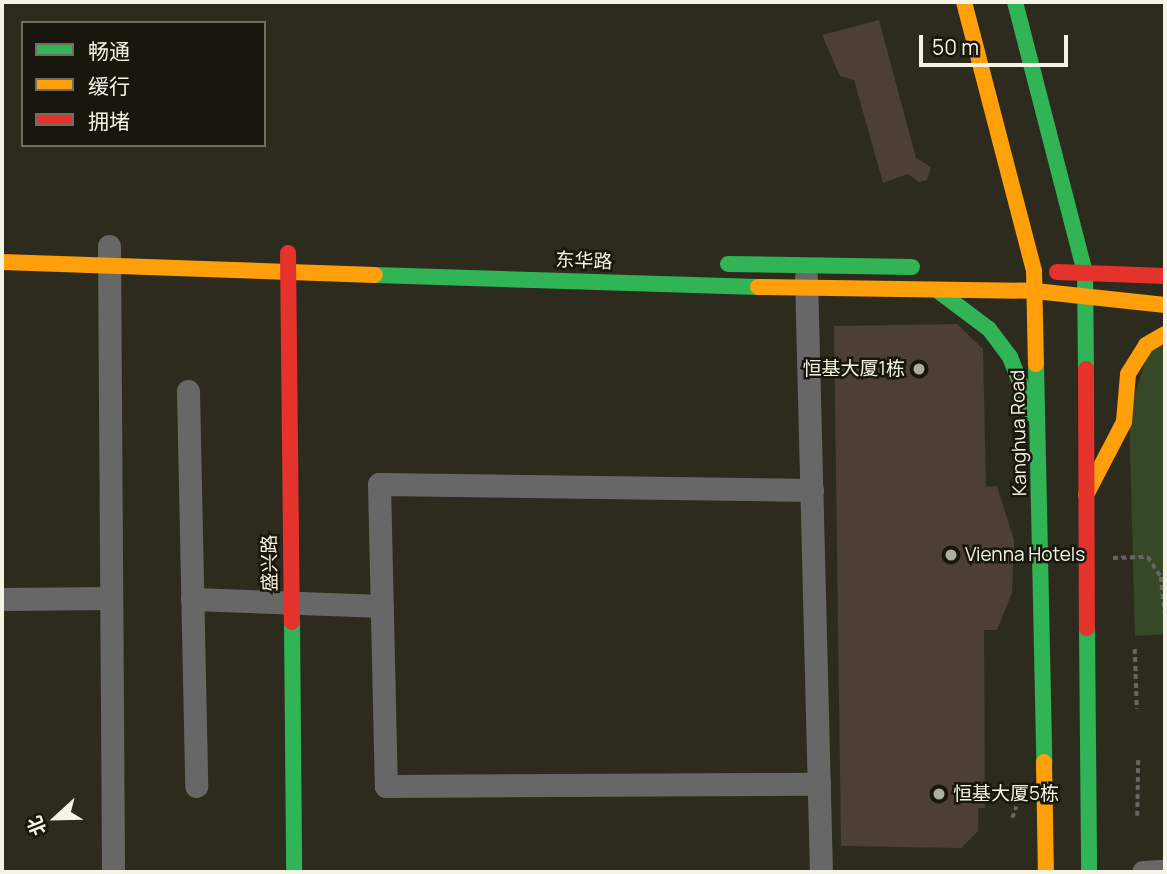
<!DOCTYPE html>
<meta charset="utf-8">
<style>
body{margin:0}
#map{position:relative;width:1167px;height:874px;overflow:hidden;background:#2d2b1d;font-family:Manrope,"Noto Sans SC",sans-serif}
div>[style]{position:absolute}
.green>*{inset:0;background:#374827}
.building>*{inset:0;background:#4c3f35}
.path>*{height:3.5px;margin-top:-1.75px;transform-origin:0;background:repeating-linear-gradient(90deg,#666562 0 5px,transparent 0 8.5px)}
.street>*{height:23px;margin:-11.5px;padding:0 11.5px;transform-origin:11.5px;border-radius:11.5px;background:#686768}
.fast>*{height:16px;margin:-8px;padding:0 8px;transform-origin:8px;border-radius:8px;background:#30b455}
.slow>*{height:16px;margin:-8px;padding:0 8px;transform-origin:8px;border-radius:8px;background:#ff9f0a}
.jam>*{height:16px;margin:-8px;padding:0 8px;transform-origin:8px;border-radius:8px;background:#e5322d}
.dots>*{width:19px;height:19px;translate:-50% -50%;box-sizing:border-box;border:4px solid #19170d;border-radius:50%}
span{translate:-50% -50%;white-space:nowrap;text-align:center;line-height:1.15;-webkit-text-stroke:5px #19170d;paint-order:stroke}
.street-label{font-size:19px;color:#f5f3e4}
.poi-label{font-size:19px;color:#f5f3e4}
.right{translate:-100% -50%;text-align:right}
.left{translate:0 -50%;text-align:left}
.frame{position:absolute;inset:0;border:4px solid #f5f3e4;pointer-events:none}
.legend{position:absolute;left:21px;top:21px;width:245px;height:126px;box-sizing:border-box;background:#19170d;border:2px solid #716f63;margin:0;padding:9px 12px;list-style:none;font-size:21px;color:#f5f3e4}
.legend li{display:flex;align-items:center;gap:14px;height:35px}
.legend b{width:35px;border:2px solid #716f63}
.north{position:absolute;left:21px;top:783px;width:70px;height:70px;-webkit-text-stroke:5px #19170d;paint-order:stroke;rotate:248deg;font-size:19px;font-weight:700;line-height:28px;text-align:center;color:#f5f3e4}
.north::after{content:'';display:block;margin:auto;width:24px;height:32px;background:#f5f3e4;clip-path:polygon(50% 0,100% 100%,50% 72%,0 100%)}
.scale{position:absolute;left:919px;top:35px;width:149px;height:32px;box-sizing:border-box;border:4px solid #f5f3e4;border-top:0;padding-left:9px;font-size:21px;line-height:24px;white-space:nowrap;color:#f5f3e4;-webkit-text-stroke:5px #19170d;paint-order:stroke}
</style>
<div id="map">
<div class="green">
<i style="clip-path:polygon(1165px 339px,1165px 634px,1135px 636px,1129px 413px,1150px 346px)"></i>
</div>
<div class="building">
<i style="clip-path:polygon(879px 20px,916px 158px,931px 167px,927px 180px,919px 182px,908px 174px,883px 183px,854px 80px,840px 76px,822px 35px)"></i>
<i style="clip-path:polygon(957px 324px,983px 349px,986px 487px,997px 486px,1014px 540px,1012px 593px,997px 630px,984px 630px,985px 808px,978px 808px,978px 831px,961px 848px,841px 846px,834px 326px)"></i>
</div>
<div class="path">
<i style="left:1113px;top:558px;width:35px;rotate:-2deg"></i>
<i style="left:1148px;top:557px;width:24px;rotate:57deg"></i>
<i style="left:1161px;top:577px;width:36px;rotate:84deg"></i>
<i style="left:1135px;top:649px;width:60px;rotate:88.1deg"></i>
<i style="left:1137px;top:816px;width:57px;rotate:-89deg"></i>
<i style="left:1012px;top:818px;width:12px;rotate:-70deg"></i>
</div>
<div class="street">
<i style="left:109px;top:246px;width:626px;rotate:89.63deg"></i>
<i style="left:806px;top:277px;width:595px;rotate:88.56deg"></i>
<i style="left:188px;top:391px;width:395px;rotate:88.8deg"></i>
<i style="left:812px;top:490px;width:433px;rotate:-179.2deg"></i>
<i style="left:379px;top:484px;width:302px;rotate:88.7deg"></i>
<i style="left:386px;top:786px;width:433px;rotate:-0.3deg"></i>
<i style="left:2px;top:599px;width:109px;rotate:-0.5deg"></i>
<i style="left:192px;top:599px;width:190px;rotate:2.1deg"></i>
<i style="left:1143px;top:872px;width:22px;rotate:-3deg"></i>
</div>
<div class="fast">
<i style="left:1015px;top:2px;width:280px;rotate:75.5deg"></i>
<i style="left:1085px;top:273px;width:96px;rotate:89.4deg"></i>
<i style="left:728px;top:264px;width:184px;rotate:0.9deg"></i>
<i style="left:375px;top:275px;width:383px;rotate:1.8deg"></i>
<i style="left:937px;top:290px;width:65px;rotate:36.9deg"></i>
<i style="left:989px;top:329px;width:35px;rotate:53deg"></i>
<i style="left:1010px;top:357px;width:62px;rotate:68.4deg"></i>
<i style="left:1036px;top:364px;width:398px;rotate:88.8deg"></i>
<i style="left:292px;top:622px;width:250px;rotate:89.5deg"></i>
<i style="left:1087px;top:628px;width:244px;rotate:89.5deg"></i>
</div>
<div class="slow">
<i style="left:964px;top:2px;width:278px;rotate:75.4deg"></i>
<i style="left:1034px;top:271px;width:93px;rotate:88.8deg"></i>
<i style="left:2px;top:262px;width:373px;rotate:2deg"></i>
<i style="left:758px;top:287px;width:277px;rotate:0.8deg"></i>
<i style="left:1035px;top:291px;width:131px;rotate:6.1deg"></i>
<i style="left:1086px;top:495px;width:82px;rotate:-62.5deg"></i>
<i style="left:1124px;top:422px;width:48px;rotate:-85.2deg"></i>
<i style="left:1128px;top:374px;width:34px;rotate:-58deg"></i>
<i style="left:1146px;top:345px;width:22px;rotate:-30deg"></i>
<i style="left:1044px;top:762px;width:110px;rotate:89deg"></i>
</div>
<div class="jam">
<i style="left:288px;top:253px;width:369px;rotate:89.4deg"></i>
<i style="left:1057px;top:272px;width:108px;rotate:2.1deg"></i>
<i style="left:1086px;top:369px;width:259px;rotate:89.8deg"></i>
</div>
<div class="dots">
<i style="left:919px;top:369px;background:#afad9e"></i>
<i style="left:951px;top:555px;background:#afad9e"></i>
<i style="left:939px;top:794px;background:#afad9e"></i>
</div>
<div class="street-label">
<span style="left:584px;top:261px;rotate:2deg">东华路</span>
<span style="left:1019px;top:433px;rotate:-91deg">Kanghua Road</span>
<span style="left:270px;top:563px;rotate:-91deg">盛兴路</span>
</div>
<div class="poi-label">
<span class="right" style="left:905px;top:369px">恒基大厦1栋</span>
<span class="left" style="left:965px;top:555px">Vienna Hotels</span>
<span class="left" style="left:953px;top:794px">恒基大厦5栋</span>
</div>
<div class="frame"></div>
<ul class="legend">
<li><b style="height:9px;background:#30b455"></b>畅通</li>
<li><b style="height:9px;background:#ff9f0a"></b>缓行</li>
<li><b style="height:9px;background:#e5322d"></b>拥堵</li>
</ul>
<div class="north">北</div>
<div class="scale">50 m</div>
</div>
